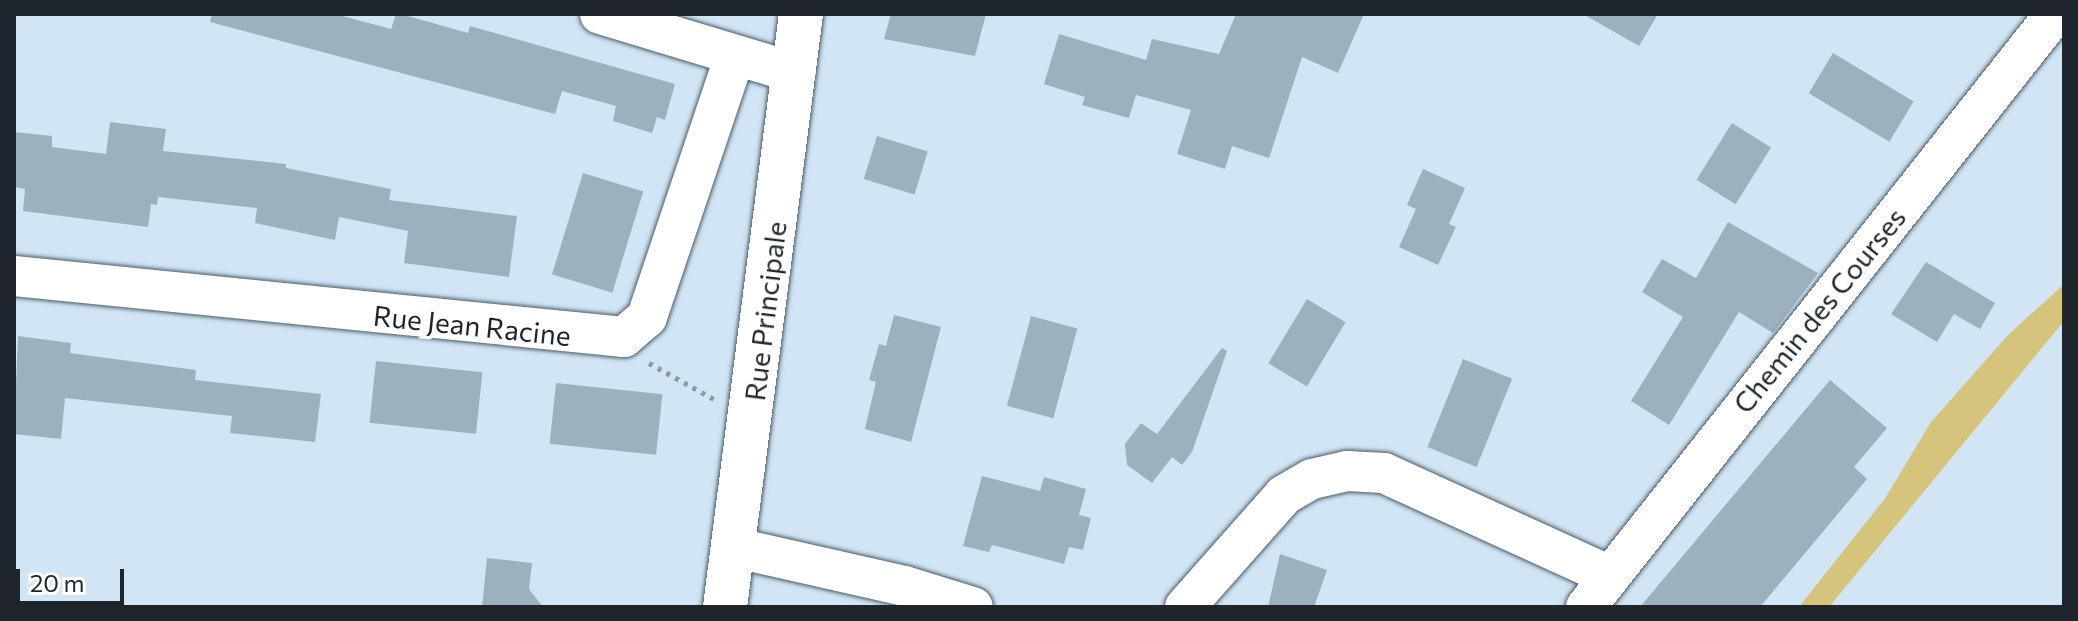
<!DOCTYPE html>
<style>
body{margin:0}
#map{position:relative;width:2078px;height:621px;overflow:hidden;background:#d1e5f4;font-family:Commissioner,sans-serif}
div>[style]{position:absolute}
.green>*{inset:0;background:#d7c47c}
.building>*{inset:0;background:#9db0be;transform-origin:0 0}
.path>*{height:5px;margin-top:-2.5px;transform-origin:0;background:repeating-linear-gradient(90deg,#8b9aa6 0 4px,transparent 0 10px)}
.roads{filter:drop-shadow(0 0 2px #4b5c69) drop-shadow(0 0 2px #4b5c69)}
.minor>*{height:40px;margin:-20px;padding:0 20px;transform-origin:20px;border-radius:20px;background:#fff}
.tertiary>*{height:44px;margin:-22px;padding:0 22px;transform-origin:22px;border-radius:22px;background:#fff}
span{translate:-50% -50%;white-space:nowrap;text-align:center;line-height:1.15;-webkit-text-stroke:7px #fff;paint-order:stroke}
.street-label{font-size:28px;color:#1e252b}
.frame{position:absolute;inset:0;border:16px solid #1e252b;pointer-events:none}
.scale{position:absolute;left:16px;top:569px;width:108px;height:36px;box-sizing:border-box;border:4px solid #1e252b;border-top:0;padding-left:10px;font-size:24px;line-height:28px;white-space:nowrap;color:#1e252b;-webkit-text-stroke:6px #fff;paint-order:stroke}
</style>
<div id="map">
<div class="green">
<i style="clip-path:polygon(2064px 284px,2064px 321px,1829px 607px,1799px 607px,1886px 497px,1931px 422px,2008px 335px)"></i>
</div>
<div class="building">
<i style="clip-path:polygon(212px 14px,335px 14px,391px 29px,396px 14px,401px 14px,468px 33px,470px 26px,675px 84px,665px 120px,657px 117px,652px 133px,613px 121px,616px 106px,562px 91px,555px 114px,210px 22px)"></i>
<i style="clip-path:polygon(891px 14px,986px 14px,975px 56px,884px 39px)"></i>
<i style="clip-path:polygon(1236px 14px,1364px 14px,1338px 73px,1302px 57px,1269px 158px,1232px 146px,1225px 169px,1177px 154px,1191px 110px,1136px 95px,1129px 118px,1082px 105px,1085px 97px,1044px 84px,1059px 34px,1146px 60px,1152px 39px,1219px 54px)"></i>
<i style="clip-path:polygon(1583px 14px,1658px 14px,1639px 46px)"></i>
<i style="left:1833px;top:53px;width:94px;height:47px;rotate:31deg"></i>
<i style="clip-path:polygon(110px 122px,166px 129px,163px 151px,286px 164px,286px 168px,391px 189px,389px 200px,517px 216px,509px 277px,404px 263px,408px 231px,339px 217px,335px 240px,255px 223px,257px 208px,158px 197px,157px 205px,151px 204px,148px 227px,23px 211px,25px 189px,14px 187px,14px 132px,52px 136px,52px 147px,106px 154px)"></i>
<i style="left:1732px;top:123px;width:46px;height:67px;rotate:32deg"></i>
<i style="left:877px;top:136px;width:53px;height:45px;rotate:17deg"></i>
<i style="clip-path:polygon(1423px 169px,1465px 188px,1449px 224px,1456px 227px,1438px 265px,1399px 247px,1416px 209px,1407px 205px)"></i>
<i style="left:583px;top:173px;width:63px;height:106px;rotate:17deg"></i>
<i style="clip-path:polygon(1728px 222px,1818px 273px,1773px 333px,1739px 312px,1669px 425px,1631px 401px,1683px 317px,1642px 292px,1662px 259px,1696px 278px)"></i>
<i style="clip-path:polygon(1926px 262px,1995px 303px,1980px 329px,1954px 314px,1937px 342px,1891px 314px)"></i>
<i style="left:1307px;top:299px;width:45px;height:75px;rotate:31deg"></i>
<i style="clip-path:polygon(894px 315px,941px 327px,911px 442px,865px 429px,876px 382px,869px 380px,879px 344px,886px 346px)"></i>
<i style="left:1031px;top:316px;width:48px;height:93px;rotate:15deg"></i>
<i style="clip-path:polygon(18px 336px,71px 343px,70px 353px,196px 370px,195px 380px,321px 394px,315px 442px,230px 433px,232px 416px,65px 398px,61px 439px,14px 434px)"></i>
<i style="clip-path:polygon(1222px 348px,1227px 351px,1192px 452px,1182px 465px,1172px 457px,1152px 483px,1127px 465px,1125px 444px,1141px 423px,1157px 434px)"></i>
<i style="left:1463px;top:359px;width:53px;height:95px;rotate:22deg"></i>
<i style="left:376px;top:361px;width:107px;height:62px;rotate:6deg"></i>
<i style="clip-path:polygon(1830px 380px,1887px 428px,1854px 467px,1867px 479px,1760px 607px,1640px 607px)"></i>
<i style="left:556px;top:383px;width:107px;height:61px;rotate:6deg"></i>
<i style="clip-path:polygon(982px 476px,1040px 491px,1044px 477px,1086px 489px,1079px 515px,1091px 518px,1083px 550px,1069px 547px,1064px 564px,992px 545px,989px 552px,963px 546px)"></i>
<i style="clip-path:polygon(1280px 554px,1327px 570px,1314px 607px,1268px 607px)"></i>
<i style="clip-path:polygon(487px 558px,532px 563px,529px 589px,543px 607px,482px 607px)"></i>
</div>
<div class="path">
<i style="left:649px;top:363px;width:74px;rotate:29deg"></i>
</div>
<div class="roads">
<div class="minor">
<i style="left:600px;top:14px;width:204px;rotate:16.8deg"></i>
<i style="left:14px;top:276px;width:613px;rotate:5.71deg"></i>
<i style="left:624px;top:337px;width:30px;rotate:-41deg"></i>
<i style="left:647px;top:317px;width:276px;rotate:-71.4deg"></i>
<i style="left:732px;top:547px;width:177px;rotate:12.7deg"></i>
<i style="left:905px;top:586px;width:71px;rotate:17.2deg"></i>
<i style="left:1185px;top:607px;width:149px;rotate:-48.5deg"></i>
<i style="left:1284px;top:495px;width:32px;rotate:-30deg"></i>
<i style="left:1312px;top:479px;width:36px;rotate:-13deg"></i>
<i style="left:1347px;top:471px;width:37px;rotate:3deg"></i>
<i style="left:1384px;top:473px;width:246px;rotate:24.5deg"></i>
<i style="left:1586px;top:607px;width:756px;rotate:-51.66deg"></i>
</div>
<div class="tertiary">
<i style="left:725px;top:607px;width:598px;rotate:-82.7deg"></i>
</div>
</div>
<div class="street-label">
<span style="left:1819px;top:310px;rotate:-51deg">Chemin des Courses</span>
<span style="left:765px;top:311px;rotate:-83deg">Rue Principale</span>
<span style="left:472px;top:325px;rotate:6deg">Rue Jean Racine</span>
</div>
<div class="frame"></div>
<div class="scale">20 m</div>
</div>
